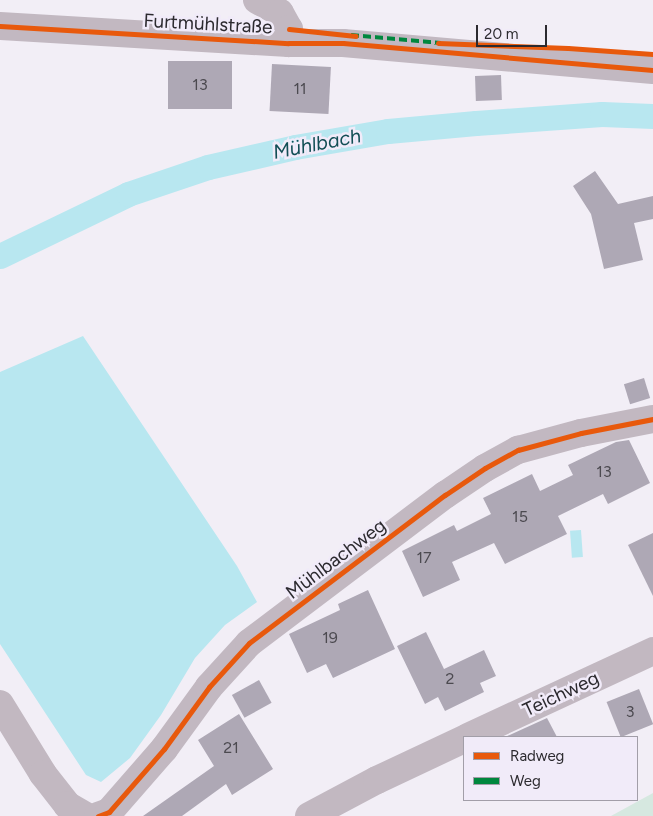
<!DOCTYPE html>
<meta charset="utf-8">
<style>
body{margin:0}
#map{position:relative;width:653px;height:816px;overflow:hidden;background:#f2eef6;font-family:Figtree,sans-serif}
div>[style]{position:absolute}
.green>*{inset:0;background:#d6e8e0}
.water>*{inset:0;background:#b8e7f0;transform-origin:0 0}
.canal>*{height:25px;margin:-12.5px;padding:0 12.5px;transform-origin:12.5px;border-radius:12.5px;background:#b8e7f0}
.building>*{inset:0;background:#aea8b5;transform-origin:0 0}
.minor>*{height:28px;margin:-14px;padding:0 14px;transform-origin:14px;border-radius:14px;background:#c2b8c1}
.quiet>*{height:4px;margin-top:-2px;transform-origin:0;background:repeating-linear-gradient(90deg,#00873e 0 8px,transparent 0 12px)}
.cycleway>*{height:5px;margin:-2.5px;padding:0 2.5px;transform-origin:2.5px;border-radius:2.5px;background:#e8590c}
span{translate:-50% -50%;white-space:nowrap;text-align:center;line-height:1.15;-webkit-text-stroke:5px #f1ebf9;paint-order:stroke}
.number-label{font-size:16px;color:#4c4a50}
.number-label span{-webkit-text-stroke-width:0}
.street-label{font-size:19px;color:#2c2a2f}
.water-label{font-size:20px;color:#114e55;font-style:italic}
.legend{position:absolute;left:463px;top:736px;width:175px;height:65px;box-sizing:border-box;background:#f1ebf9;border:1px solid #a29ea8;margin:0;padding:6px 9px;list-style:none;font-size:15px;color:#2c2a2f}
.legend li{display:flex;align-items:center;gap:10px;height:25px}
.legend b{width:25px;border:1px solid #a29ea8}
.scale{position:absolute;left:476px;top:25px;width:71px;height:22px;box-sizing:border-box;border:2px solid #2c2a2f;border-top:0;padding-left:6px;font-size:15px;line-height:18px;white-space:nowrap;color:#2c2a2f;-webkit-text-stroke:4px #f1ebf9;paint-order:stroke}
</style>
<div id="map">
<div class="green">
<i style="clip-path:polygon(653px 793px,653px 816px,611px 816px)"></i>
</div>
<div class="water">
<i style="clip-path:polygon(83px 336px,237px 566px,257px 602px,225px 625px,195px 658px,161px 715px,130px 758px,101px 782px,86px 775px,0 644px,0 372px)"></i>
<i style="left:581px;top:530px;width:27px;height:11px;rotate:86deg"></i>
</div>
<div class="canal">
<i style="left:0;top:256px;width:142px;rotate:-25.8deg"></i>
<i style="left:128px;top:194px;width:84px;rotate:-18.6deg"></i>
<i style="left:208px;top:167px;width:89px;rotate:-12.9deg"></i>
<i style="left:295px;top:147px;width:94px;rotate:-9.8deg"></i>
<i style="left:388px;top:131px;width:88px;rotate:-5.2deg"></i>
<i style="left:476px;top:123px;width:126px;rotate:-4.1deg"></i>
<i style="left:602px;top:114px;width:51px;rotate:2.2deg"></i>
</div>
<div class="building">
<i style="left:168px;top:61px;width:64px;height:48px"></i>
<i style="left:272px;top:64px;width:59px;height:47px;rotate:3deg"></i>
<i style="left:501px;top:75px;width:25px;height:26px;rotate:88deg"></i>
<i style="clip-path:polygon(595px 171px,618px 204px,653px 196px,653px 219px,634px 223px,643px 260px,604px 269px,591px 214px,573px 186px)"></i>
<i style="left:644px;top:378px;width:21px;height:21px;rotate:73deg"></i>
<i style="clip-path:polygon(629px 440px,650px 483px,608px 504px,603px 494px,558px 516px,567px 534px,505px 564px,494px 543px,452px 562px,460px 580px,423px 597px,402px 551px,454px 525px,457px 531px,491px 514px,483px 498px,532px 474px,540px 491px,573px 475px,568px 465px,616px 442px)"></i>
<i style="clip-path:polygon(653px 533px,653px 596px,628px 545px)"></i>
<i style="clip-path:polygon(368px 590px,395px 649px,333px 678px,326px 664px,307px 673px,289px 634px,340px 610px,338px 604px)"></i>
<i style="clip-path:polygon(426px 632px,444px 669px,484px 650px,496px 676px,480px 683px,484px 692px,445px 711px,438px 697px,425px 704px,397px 646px)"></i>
<i style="left:259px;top:680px;width:26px;height:31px;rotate:61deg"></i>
<i style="left:639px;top:689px;width:38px;height:35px;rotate:68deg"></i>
<i style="clip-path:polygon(239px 714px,273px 769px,232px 795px,226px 784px,182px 816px,143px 816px,214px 766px,198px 740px)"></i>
<i style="clip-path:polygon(547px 718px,557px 737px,505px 737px)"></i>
</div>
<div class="minor">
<i style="left:257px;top:0;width:26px;rotate:29deg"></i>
<i style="left:280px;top:13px;width:18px;rotate:61deg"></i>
<i style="left:289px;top:29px;width:14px;rotate:90deg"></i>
<i style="left:0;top:26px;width:289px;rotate:3.4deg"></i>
<i style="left:289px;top:43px;width:54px"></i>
<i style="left:343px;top:43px;width:311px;rotate:5deg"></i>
<i style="left:0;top:704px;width:82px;rotate:58.4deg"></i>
<i style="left:43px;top:774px;width:39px;rotate:52deg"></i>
<i style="left:67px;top:805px;width:22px;rotate:30deg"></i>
<i style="left:468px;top:737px;width:204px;rotate:-24.9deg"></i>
<i style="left:98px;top:816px;width:12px;rotate:-20deg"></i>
<i style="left:109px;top:812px;width:84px;rotate:-48.9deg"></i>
<i style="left:164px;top:749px;width:77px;rotate:-54deg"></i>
<i style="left:209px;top:687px;width:59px;rotate:-47.7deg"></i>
<i style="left:249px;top:643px;width:246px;rotate:-37.1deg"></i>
<i style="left:445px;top:495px;width:48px;rotate:-34deg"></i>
<i style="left:485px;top:468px;width:38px;rotate:-29deg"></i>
<i style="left:518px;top:450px;width:65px;rotate:-15.1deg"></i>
<i style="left:581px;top:433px;width:73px;rotate:-11deg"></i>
<i style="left:309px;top:816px;width:77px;rotate:-27.9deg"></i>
<i style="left:377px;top:780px;width:96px;rotate:-25.2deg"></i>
</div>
<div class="quiet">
<i style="left:351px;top:35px;width:90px;rotate:5.1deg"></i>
</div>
<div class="cycleway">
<i style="left:0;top:26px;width:289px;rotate:3.4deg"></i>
<i style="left:289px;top:43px;width:54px"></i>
<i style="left:343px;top:43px;width:311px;rotate:5deg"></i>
<i style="left:289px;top:29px;width:67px;rotate:6deg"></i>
<i style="left:438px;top:43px;width:130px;rotate:2.2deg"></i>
<i style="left:568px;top:48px;width:85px;rotate:4deg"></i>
<i style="left:98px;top:816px;width:12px;rotate:-20deg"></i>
<i style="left:109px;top:812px;width:84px;rotate:-48.9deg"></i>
<i style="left:164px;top:749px;width:77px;rotate:-54deg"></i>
<i style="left:209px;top:687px;width:59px;rotate:-47.7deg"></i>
<i style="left:249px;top:643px;width:246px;rotate:-37.1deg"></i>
<i style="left:445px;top:495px;width:48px;rotate:-34deg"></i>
<i style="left:485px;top:468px;width:38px;rotate:-29deg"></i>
<i style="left:518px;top:450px;width:65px;rotate:-15.1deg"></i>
<i style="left:581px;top:433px;width:73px;rotate:-11deg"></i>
</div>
<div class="number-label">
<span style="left:200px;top:85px">13</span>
<span style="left:300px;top:89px">11</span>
<span style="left:604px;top:472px">13</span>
<span style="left:520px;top:517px">15</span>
<span style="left:424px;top:558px">17</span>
<span style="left:330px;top:638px">19</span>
<span style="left:450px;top:679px">2</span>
<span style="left:630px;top:712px">3</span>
<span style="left:231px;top:748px">21</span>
</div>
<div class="street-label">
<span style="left:208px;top:24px;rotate:3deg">Furtmühlstraße</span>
<span style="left:336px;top:559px;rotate:-37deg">Mühlbachweg</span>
<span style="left:561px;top:694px;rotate:-25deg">Teichweg</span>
</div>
<div class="water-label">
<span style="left:317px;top:144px;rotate:-11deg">Mühlbach</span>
</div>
<ul class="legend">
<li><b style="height:6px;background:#e8590c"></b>Radweg</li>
<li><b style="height:6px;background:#00873e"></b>Weg</li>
</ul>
<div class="scale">20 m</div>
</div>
